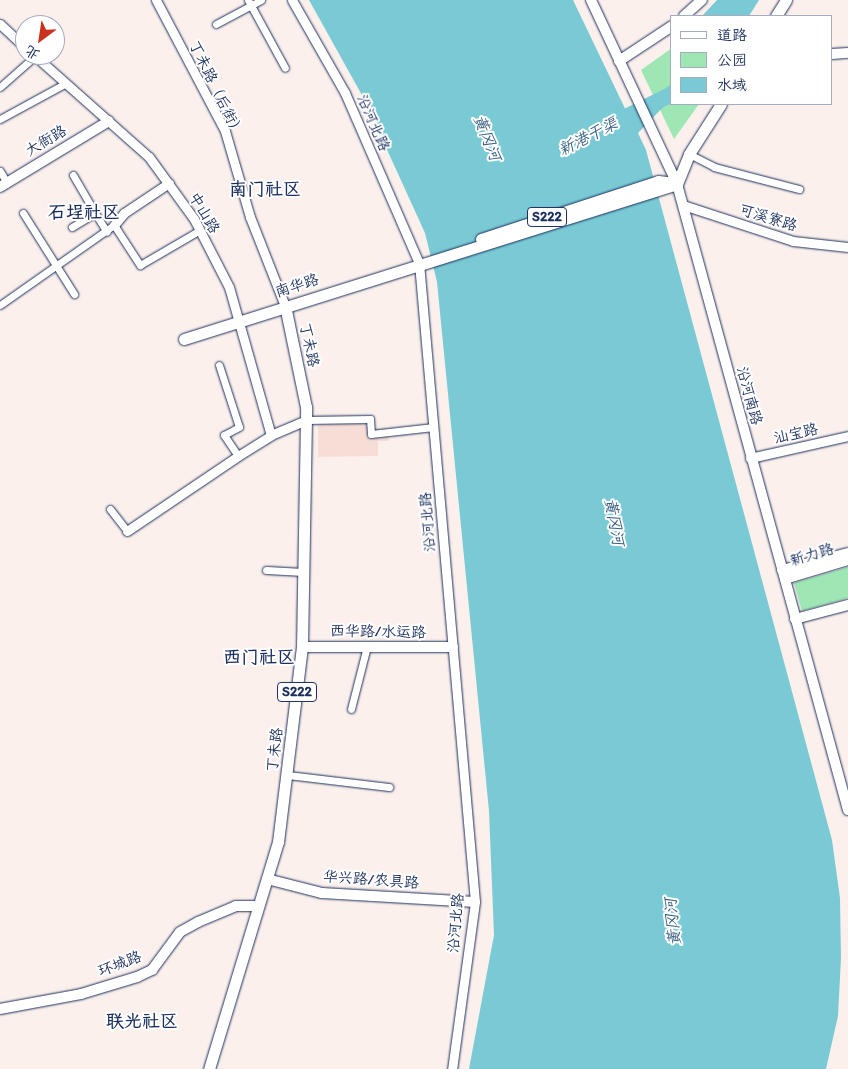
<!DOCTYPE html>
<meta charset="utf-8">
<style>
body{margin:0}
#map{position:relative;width:848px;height:1069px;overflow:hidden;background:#fbf0ec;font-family:Itim,"LXGW WenKai TC",sans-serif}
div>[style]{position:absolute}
.built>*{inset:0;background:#f6ded6}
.green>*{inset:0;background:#9ee6b3}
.water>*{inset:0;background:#7acad5}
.river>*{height:16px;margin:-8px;padding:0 8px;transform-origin:8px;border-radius:8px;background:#7acad5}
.roads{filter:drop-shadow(0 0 1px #1b2f5e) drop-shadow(0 0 1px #1b2f5e)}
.minor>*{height:7px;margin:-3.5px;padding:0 3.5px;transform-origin:3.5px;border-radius:3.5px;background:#fff}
.tertiary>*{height:9px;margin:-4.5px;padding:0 4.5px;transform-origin:4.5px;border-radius:4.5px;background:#fff}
.secondary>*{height:10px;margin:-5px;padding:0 5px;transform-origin:5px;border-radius:5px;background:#fff}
.primary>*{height:11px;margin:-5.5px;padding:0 5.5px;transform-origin:5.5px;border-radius:5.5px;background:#fff}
span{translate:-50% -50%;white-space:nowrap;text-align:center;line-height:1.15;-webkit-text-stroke:4px #fff;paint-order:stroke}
.shield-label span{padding:1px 4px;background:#fff;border:1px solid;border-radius:4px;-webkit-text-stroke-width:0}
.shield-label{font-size:14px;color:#1b2f5e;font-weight:700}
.street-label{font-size:15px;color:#1b2f5e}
.water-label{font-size:16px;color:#385e82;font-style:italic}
.quarter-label{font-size:18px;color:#1b2f5e;font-weight:700}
.legend{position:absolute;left:670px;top:15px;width:162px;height:90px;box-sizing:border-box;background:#fff;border:1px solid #a4acbf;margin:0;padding:6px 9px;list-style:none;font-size:15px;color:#1b2f5e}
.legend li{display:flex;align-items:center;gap:10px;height:25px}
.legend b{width:25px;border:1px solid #a4acbf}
.north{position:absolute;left:15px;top:15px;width:50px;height:50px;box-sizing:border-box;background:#fff;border:1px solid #a4acbf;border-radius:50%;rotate:211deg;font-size:14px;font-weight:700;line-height:20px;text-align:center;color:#1b2f5e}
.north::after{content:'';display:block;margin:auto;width:18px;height:22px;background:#c8321e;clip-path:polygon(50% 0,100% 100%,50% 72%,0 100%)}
</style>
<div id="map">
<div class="built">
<i style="clip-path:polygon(318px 422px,368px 422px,373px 430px,389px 429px,389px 441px,378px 441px,378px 456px,318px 457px)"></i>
</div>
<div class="green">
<i style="clip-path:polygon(672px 48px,672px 104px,699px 104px,674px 139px,641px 70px)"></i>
<i style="clip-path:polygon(848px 567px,848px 598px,802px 611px,794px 583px)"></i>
</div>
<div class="water">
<i style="clip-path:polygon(309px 0,573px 0,631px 121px,672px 83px,672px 98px,638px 133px,646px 150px,832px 840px,840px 898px,841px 958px,838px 1016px,826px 1069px,469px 1069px,494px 935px,489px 811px,437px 282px,425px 233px,363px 97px)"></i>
<i style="clip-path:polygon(717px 0,759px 0,749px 16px,702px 16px)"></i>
</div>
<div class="river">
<i style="left:610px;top:125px;width:69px;rotate:-26.6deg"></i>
</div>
<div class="roads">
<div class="minor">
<i style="left:248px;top:0;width:77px;rotate:61.4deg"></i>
<i style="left:216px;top:24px;width:51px;rotate:-28.1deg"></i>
<i style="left:0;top:87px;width:47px;rotate:-41.5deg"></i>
<i style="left:0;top:119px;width:75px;rotate:-28.6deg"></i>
<i style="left:689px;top:154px;width:28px;rotate:27deg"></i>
<i style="left:714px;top:167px;width:88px;rotate:14.5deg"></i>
<i style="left:0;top:171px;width:14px;rotate:60deg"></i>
<i style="left:73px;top:175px;width:44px;rotate:59.9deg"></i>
<i style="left:23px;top:213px;width:96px;rotate:57.8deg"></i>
<i style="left:72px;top:227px;width:27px;rotate:-31deg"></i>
<i style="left:95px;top:213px;width:22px;rotate:58deg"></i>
<i style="left:0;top:305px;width:139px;rotate:-35.1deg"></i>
<i style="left:114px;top:225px;width:48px;rotate:57deg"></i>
<i style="left:140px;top:265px;width:69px;rotate:-30.3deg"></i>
<i style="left:219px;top:365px;width:65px;rotate:72.1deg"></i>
<i style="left:239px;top:427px;width:17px;rotate:152deg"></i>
<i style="left:224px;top:435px;width:25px;rotate:56deg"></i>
<i style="left:306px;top:420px;width:64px;rotate:-0.9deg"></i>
<i style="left:370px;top:419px;width:15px;rotate:86deg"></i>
<i style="left:371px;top:434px;width:63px;rotate:-6.3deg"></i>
<i style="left:110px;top:509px;width:28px;rotate:52deg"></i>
<i style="left:266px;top:570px;width:38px;rotate:3deg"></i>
<i style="left:351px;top:709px;width:65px;rotate:-75.7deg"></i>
<i style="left:287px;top:775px;width:103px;rotate:6.7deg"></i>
</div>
<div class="tertiary">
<i style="left:156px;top:0;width:148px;rotate:62.2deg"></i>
<i style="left:225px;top:131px;width:90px;rotate:73.8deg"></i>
<i style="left:250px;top:217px;width:96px;rotate:68.5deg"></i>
<i style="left:292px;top:0;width:107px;rotate:60.3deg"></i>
<i style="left:345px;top:93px;width:185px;rotate:66.5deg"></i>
<i style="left:419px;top:263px;width:641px;rotate:84.99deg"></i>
<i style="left:475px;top:902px;width:169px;rotate:97.8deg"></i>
<i style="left:0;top:24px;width:34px;rotate:43deg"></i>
<i style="left:34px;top:55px;width:154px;rotate:41.6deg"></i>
<i style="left:149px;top:157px;width:77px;rotate:54deg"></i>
<i style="left:194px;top:219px;width:76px;rotate:62.8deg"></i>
<i style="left:229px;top:287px;width:154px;rotate:74.2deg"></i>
<i style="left:683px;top:205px;width:116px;rotate:18.1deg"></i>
<i style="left:793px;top:241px;width:55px;rotate:6.2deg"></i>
<i style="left:114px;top:225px;width:16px;rotate:-50deg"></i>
<i style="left:124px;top:213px;width:54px;rotate:-33.7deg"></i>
<i style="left:750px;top:458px;width:100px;rotate:-12.7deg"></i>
<i style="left:127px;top:531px;width:134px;rotate:-34deg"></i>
<i style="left:238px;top:456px;width:39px;rotate:-32deg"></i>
<i style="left:271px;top:435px;width:38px;rotate:-23deg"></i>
</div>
<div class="secondary">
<i style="left:591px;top:0;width:203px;rotate:64.9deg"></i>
<i style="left:677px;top:184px;width:649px;rotate:74.72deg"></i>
<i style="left:684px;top:16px;width:24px;rotate:-42deg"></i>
<i style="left:832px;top:54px;width:16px;rotate:-4deg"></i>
<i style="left:619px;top:61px;width:64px;rotate:-33.4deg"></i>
<i style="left:0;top:187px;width:127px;rotate:-31.2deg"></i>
<i style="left:782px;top:570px;width:68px;rotate:-14.4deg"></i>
<i style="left:785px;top:579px;width:66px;rotate:-16.8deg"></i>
<i style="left:795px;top:619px;width:55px;rotate:-14.8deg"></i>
<i style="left:302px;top:647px;width:151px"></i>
<i style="left:267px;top:879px;width:57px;rotate:14.3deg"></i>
<i style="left:322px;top:893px;width:153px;rotate:3.4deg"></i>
<i style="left:0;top:1009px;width:82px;rotate:-10.5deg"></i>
<i style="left:81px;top:994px;width:59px;rotate:-16.9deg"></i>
<i style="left:137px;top:977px;width:17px;rotate:-25deg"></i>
<i style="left:152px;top:970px;width:47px;rotate:-53.6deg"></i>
<i style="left:180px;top:932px;width:21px;rotate:-29deg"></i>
<i style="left:198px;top:922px;width:41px;rotate:-22.8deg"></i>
<i style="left:236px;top:906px;width:23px"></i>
</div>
<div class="primary">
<i style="left:776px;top:16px;width:19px;rotate:-58deg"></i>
<i style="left:677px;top:184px;width:32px;rotate:-68deg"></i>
<i style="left:689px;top:154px;width:59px;rotate:-57.4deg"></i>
<i style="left:481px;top:239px;width:186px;rotate:-18.1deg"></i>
<i style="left:658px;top:181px;width:17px;rotate:7deg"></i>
<i style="left:184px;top:339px;width:517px;rotate:-17.45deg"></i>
<i style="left:209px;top:1069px;width:237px;rotate:-73.1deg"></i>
<i style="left:278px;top:842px;width:196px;rotate:-83deg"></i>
<i style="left:302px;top:647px;width:240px;rotate:-89deg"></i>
<i style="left:306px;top:407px;width:103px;rotate:-101.7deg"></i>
</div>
</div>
<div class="shield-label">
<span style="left:547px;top:217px">S222</span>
<span style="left:297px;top:692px">S222</span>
</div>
<div class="street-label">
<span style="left:216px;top:89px;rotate:64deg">丁未路（后街）</span>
<span style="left:373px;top:123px;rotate:66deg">沿河北路</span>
<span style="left:46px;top:141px;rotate:-31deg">大衙路</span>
<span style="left:204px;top:213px;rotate:59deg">中山路</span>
<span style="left:768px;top:218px;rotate:17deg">可溪寮路</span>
<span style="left:297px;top:286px;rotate:-18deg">南华路</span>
<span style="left:309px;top:345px;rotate:78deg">丁未路</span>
<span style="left:749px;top:396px;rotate:75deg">沿河南路</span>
<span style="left:796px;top:434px;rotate:-13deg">汕宝路</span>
<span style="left:428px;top:522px;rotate:-95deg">沿河北路</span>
<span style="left:812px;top:555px;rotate:-17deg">新力路</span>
<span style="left:378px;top:632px;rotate:1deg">西华路/水运路</span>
<span style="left:275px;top:750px;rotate:-83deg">丁未路</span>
<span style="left:371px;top:880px;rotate:4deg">华兴路/农具路</span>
<span style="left:456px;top:923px;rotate:-85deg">沿河北路</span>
<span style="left:120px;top:964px;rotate:-21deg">环城路</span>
</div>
<div class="water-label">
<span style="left:588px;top:137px;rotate:-27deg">新港干渠</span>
<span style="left:487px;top:138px;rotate:68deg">黄冈河</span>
<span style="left:614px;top:522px;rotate:79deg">黄冈河</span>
<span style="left:673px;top:922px;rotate:-96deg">黄冈河</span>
</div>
<div class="quarter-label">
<span style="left:265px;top:189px">南门社区</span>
<span style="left:84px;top:212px">石埕社区</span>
<span style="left:259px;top:657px">西门社区</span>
<span style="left:142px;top:1021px">联光社区</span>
</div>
<ul class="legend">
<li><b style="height:6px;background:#fff"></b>道路</li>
<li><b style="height:14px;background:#9ee6b3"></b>公园</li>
<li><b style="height:14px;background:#7acad5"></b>水域</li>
</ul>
<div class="north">北</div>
</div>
